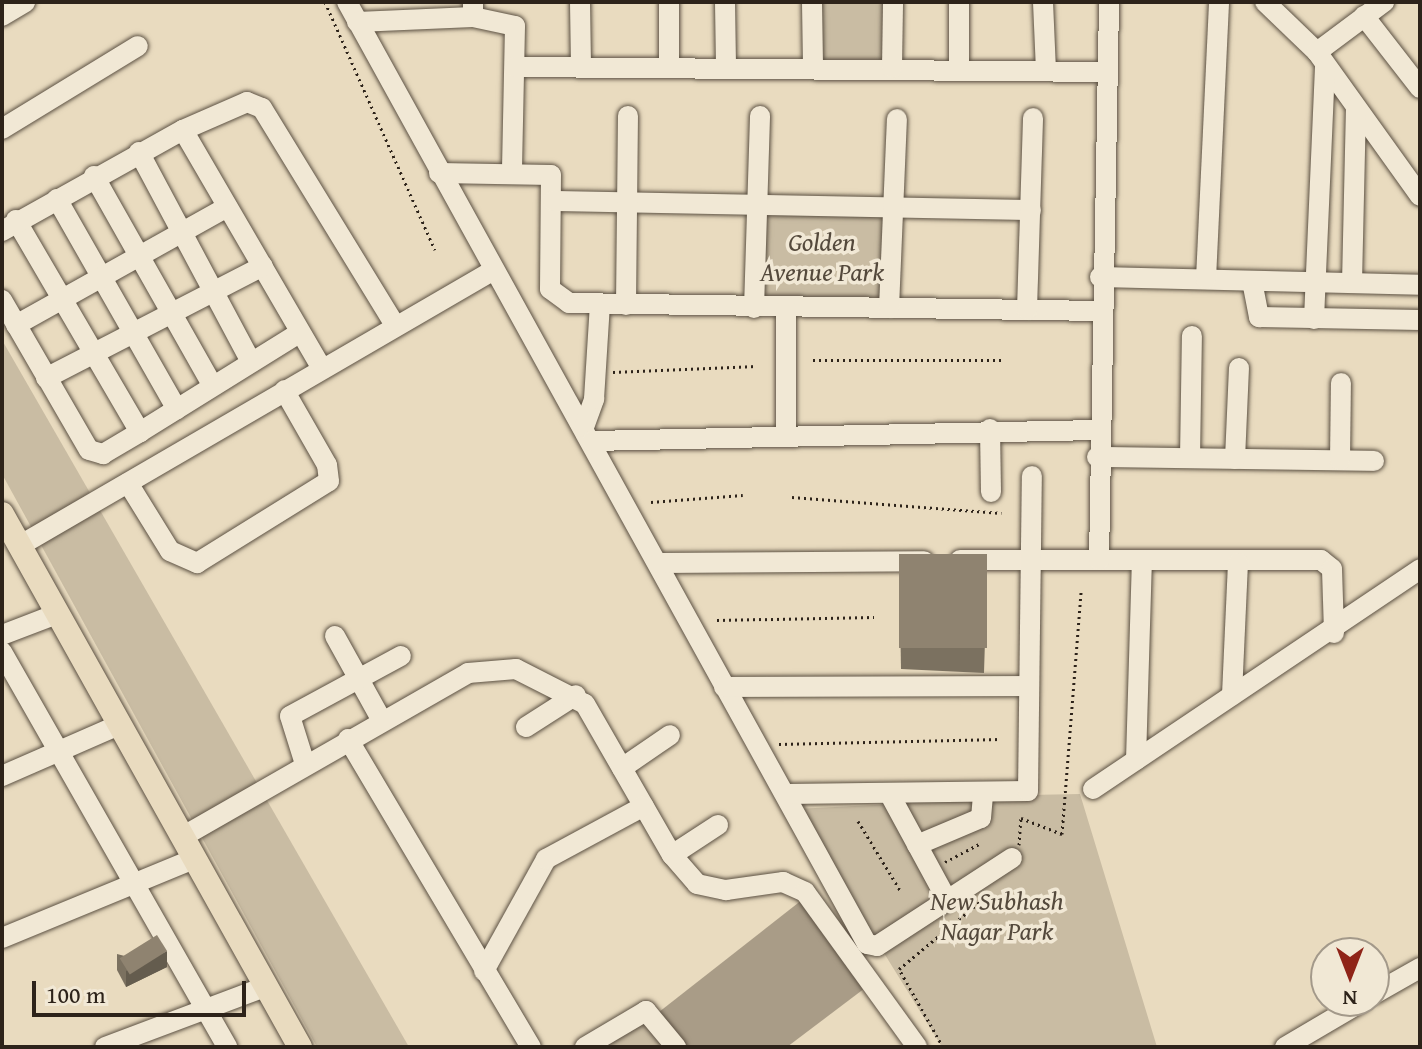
<!DOCTYPE html>
<style>
body{margin:0}
#map{position:relative;width:1422px;height:1049px;overflow:hidden;background:#e9dbbf;font-family:"Gentium Book Plus",serif}
div>[style]{position:absolute}
.green>*{inset:0;background:#c9bca3;transform-origin:0 0}
.water>*{inset:0;background:#a99c87}
.path>*{height:3px;margin-top:-1.5px;transform-origin:0;background:repeating-linear-gradient(90deg,#2d231a 0 2px,transparent 0 6px)}
.roads{filter:drop-shadow(0 0 2px #5c5143) drop-shadow(0 0 2px #5c5143)}
.minor>*{height:20px;margin:-10px;padding:0 10px;transform-origin:10px;border-radius:10px;background:#f1e8d5}
.major>*{height:24px;margin:-12px;padding:0 12px;transform-origin:12px;border-radius:12px;background:#e9dbbf}
.wall>*{inset:0;background:#7b7160}
.shaded-wall>*{inset:0;background:#645c4e}
.building>*{inset:0;background:#8f8370;transform-origin:0 0}
span{translate:-50% -50%;white-space:nowrap;text-align:center;line-height:1.15;-webkit-text-stroke:7px #f1e8d5;paint-order:stroke}
.park-label{font-size:26px;color:#54493c;font-style:italic}
.frame{position:absolute;inset:0;border:4px solid #2d231a;pointer-events:none}
.north{position:absolute;left:1310px;top:937px;width:80px;height:80px;box-sizing:border-box;background:#f1e8d5;border:2px solid #a3998a;border-radius:50%;rotate:180deg;font-size:22px;font-weight:700;line-height:32px;text-align:center;color:#2d231a}
.north::after{content:'';display:block;margin:auto;width:28px;height:36px;background:#8f2418;clip-path:polygon(50% 0,100% 100%,50% 72%,0 100%)}
.scale{position:absolute;left:32px;top:981px;width:214px;height:36px;box-sizing:border-box;border:4px solid #2d231a;border-top:0;padding-left:10px;font-size:24px;line-height:28px;white-space:nowrap;color:#2d231a;-webkit-text-stroke:6px #f1e8d5;paint-order:stroke}
</style>
<div id="map">
<div class="green">
<i style="left:813px;top:2px;width:71px;height:66px"></i>
<i style="left:757px;top:206px;width:129px;height:99px;rotate:1deg"></i>
<i style="clip-path:polygon(2px 340px,409px 1047px,317px 1047px,2px 474px)"></i>
<i style="clip-path:polygon(1080px 794px,1157px 1047px,942px 1047px,795px 809px,895px 804px,893px 798px)"></i>
<i style="clip-path:polygon(647px 1015px,667px 1047px,598px 1047px)"></i>
</div>
<div class="water">
<i style="clip-path:polygon(807px 896px,873px 982px,787px 1047px,681px 1047px,659px 1012px)"></i>
</div>
<div class="path">
<i style="left:325px;top:2px;width:271px;rotate:66.1deg"></i>
<i style="left:813px;top:360px;width:189px"></i>
<i style="left:613px;top:372px;width:144px;rotate:-2.4deg"></i>
<i style="left:792px;top:497px;width:210px;rotate:4.4deg"></i>
<i style="left:651px;top:502px;width:92px;rotate:-4.4deg"></i>
<i style="left:717px;top:620px;width:157px;rotate:-1.1deg"></i>
<i style="left:779px;top:744px;width:222px;rotate:-1.3deg"></i>
<i style="left:858px;top:821px;width:81px;rotate:58.7deg"></i>
<i style="left:1019px;top:845px;width:27px;rotate:-86deg"></i>
<i style="left:1021px;top:818px;width:44px;rotate:21.3deg"></i>
<i style="left:1062px;top:834px;width:244px;rotate:-85.5deg"></i>
<i style="left:945px;top:862px;width:41px;rotate:-27.8deg"></i>
<i style="left:943px;top:1047px;width:90px;rotate:-119.4deg"></i>
<i style="left:899px;top:969px;width:116px;rotate:-39.7deg"></i>
</div>
<div class="roads">
<div class="minor">
<i style="left:347px;top:2px;width:1076px;rotate:61.1deg"></i>
<i style="left:867px;top:944px;width:10px;rotate:11deg"></i>
<i style="left:877px;top:946px;width:161px;rotate:-33.1deg"></i>
<i style="left:580px;top:2px;width:65px;rotate:89.1deg"></i>
<i style="left:725px;top:2px;width:66px;rotate:89.1deg"></i>
<i style="left:812px;top:2px;width:66px;rotate:89.1deg"></i>
<i style="left:959px;top:2px;width:66px;rotate:90deg"></i>
<i style="left:1043px;top:2px;width:68px;rotate:87.5deg"></i>
<i style="left:1265px;top:2px;width:72px;rotate:43.9deg"></i>
<i style="left:1317px;top:52px;width:177px;rotate:54.4deg"></i>
<i style="left:2px;top:16px;width:27px;rotate:-31deg"></i>
<i style="left:1364px;top:16px;width:91px;rotate:52.1deg"></i>
<i style="left:473px;top:17px;width:43px;rotate:12.1deg"></i>
<i style="left:515px;top:26px;width:145px;rotate:91.2deg"></i>
<i style="left:357px;top:22px;width:116px;rotate:-2.5deg"></i>
<i style="left:473px;top:17px;width:15px;rotate:-90deg"></i>
<i style="left:1317px;top:52px;width:84px;rotate:-36.7deg"></i>
<i style="left:515px;top:67px;width:591px;rotate:0.48deg"></i>
<i style="left:669px;top:67px;width:65px;rotate:-90deg"></i>
<i style="left:892px;top:68px;width:66px;rotate:-89.1deg"></i>
<i style="left:2px;top:129px;width:159px;rotate:-31.4deg"></i>
<i style="left:183px;top:130px;width:70px;rotate:-23.6deg"></i>
<i style="left:247px;top:102px;width:16px;rotate:22deg"></i>
<i style="left:262px;top:108px;width:255px;rotate:58.5deg"></i>
<i style="left:139px;top:152px;width:238px;rotate:61.9deg"></i>
<i style="left:439px;top:173px;width:112px;rotate:1deg"></i>
<i style="left:551px;top:175px;width:114px;rotate:90.5deg"></i>
<i style="left:550px;top:289px;width:24px;rotate:36deg"></i>
<i style="left:569px;top:303px;width:531px;rotate:0.86deg"></i>
<i style="left:94px;top:176px;width:241px;rotate:60.5deg"></i>
<i style="left:57px;top:199px;width:242px;rotate:60.3deg"></i>
<i style="left:553px;top:201px;width:478px;rotate:1.1deg"></i>
<i style="left:16px;top:220px;width:246px;rotate:59.7deg"></i>
<i style="left:140px;top:432px;width:187px;rotate:-31.9deg"></i>
<i style="left:2px;top:231px;width:207px;rotate:-29.2deg"></i>
<i style="left:183px;top:130px;width:274px;rotate:59.8deg"></i>
<i style="left:1100px;top:277px;width:320px;rotate:1.4deg"></i>
<i style="left:1206px;top:279px;width:277px;rotate:-87.3deg"></i>
<i style="left:1252px;top:281px;width:37px;rotate:79deg"></i>
<i style="left:1259px;top:317px;width:161px;rotate:1.1deg"></i>
<i style="left:1352px;top:283px;width:174px;rotate:-88.7deg"></i>
<i style="left:2px;top:300px;width:173px;rotate:59.9deg"></i>
<i style="left:89px;top:450px;width:15px;rotate:16deg"></i>
<i style="left:103px;top:454px;width:43px;rotate:-30.7deg"></i>
<i style="left:626px;top:305px;width:189px;rotate:-89.4deg"></i>
<i style="left:754px;top:308px;width:192px;rotate:-88.2deg"></i>
<i style="left:889px;top:308px;width:189px;rotate:-87.6deg"></i>
<i style="left:786px;top:309px;width:124px;rotate:90deg"></i>
<i style="left:1027px;top:310px;width:192px;rotate:-88.2deg"></i>
<i style="left:1314px;top:319px;width:254px;rotate:-87.5deg"></i>
<i style="left:16px;top:325px;width:242px;rotate:-29.2deg"></i>
<i style="left:46px;top:378px;width:244px;rotate:-27.3deg"></i>
<i style="left:584px;top:427px;width:30px;rotate:-70deg"></i>
<i style="left:594px;top:399px;width:95px;rotate:-86.4deg"></i>
<i style="left:990px;top:429px;width:63px;rotate:89.1deg"></i>
<i style="left:592px;top:441px;width:506px;rotate:-1.25deg"></i>
<i style="left:1097px;top:457px;width:277px;rotate:0.8deg"></i>
<i style="left:1190px;top:458px;width:122px;rotate:-89.1deg"></i>
<i style="left:1235px;top:459px;width:91px;rotate:-87.5deg"></i>
<i style="left:1340px;top:460px;width:77px;rotate:-89.3deg"></i>
<i style="left:128px;top:483px;width:80px;rotate:58.3deg"></i>
<i style="left:170px;top:551px;width:30px;rotate:24deg"></i>
<i style="left:197px;top:563px;width:155px;rotate:-31.8deg"></i>
<i style="left:329px;top:481px;width:16px;rotate:-97deg"></i>
<i style="left:327px;top:465px;width:86px;rotate:-119.8deg"></i>
<i style="left:19px;top:546px;width:549px;rotate:-30.16deg"></i>
<i style="left:960px;top:560px;width:361px"></i>
<i style="left:1321px;top:560px;width:14px;rotate:39deg"></i>
<i style="left:1332px;top:569px;width:64px;rotate:88.2deg"></i>
<i style="left:1099px;top:560px;width:558px;rotate:-88.97deg"></i>
<i style="left:659px;top:563px;width:265px;rotate:-0.4deg"></i>
<i style="left:2px;top:635px;width:59px;rotate:-20.9deg"></i>
<i style="left:335px;top:636px;width:95px;rotate:61deg"></i>
<i style="left:2px;top:652px;width:455px;rotate:60.3deg"></i>
<i style="left:724px;top:687px;width:305px;rotate:-0.2deg"></i>
<i style="left:1232px;top:695px;width:132px;rotate:-87.4deg"></i>
<i style="left:526px;top:727px;width:59px;rotate:-32.6deg"></i>
<i style="left:348px;top:739px;width:358px;rotate:59.3deg"></i>
<i style="left:1136px;top:760px;width:199px;rotate:-88.3deg"></i>
<i style="left:305px;top:764px;width:50px;rotate:-107.4deg"></i>
<i style="left:290px;top:716px;width:126px;rotate:-28.4deg"></i>
<i style="left:622px;top:768px;width:58px;rotate:-34.5deg"></i>
<i style="left:2px;top:776px;width:128px;rotate:-23.6deg"></i>
<i style="left:1093px;top:789px;width:394px;rotate:-33.9deg"></i>
<i style="left:889px;top:793px;width:122px;rotate:61.5deg"></i>
<i style="left:787px;top:794px;width:241px;rotate:-0.7deg"></i>
<i style="left:1028px;top:791px;width:315px;rotate:-89.3deg"></i>
<i style="left:182px;top:837px;width:330px;rotate:-29.8deg"></i>
<i style="left:468px;top:673px;width:48px;rotate:-4.8deg"></i>
<i style="left:516px;top:669px;width:77px;rotate:26.9deg"></i>
<i style="left:585px;top:704px;width:174px;rotate:60.1deg"></i>
<i style="left:672px;top:855px;width:38px;rotate:49deg"></i>
<i style="left:697px;top:884px;width:30px;rotate:12deg"></i>
<i style="left:726px;top:890px;width:58px;rotate:-8deg"></i>
<i style="left:783px;top:882px;width:24px;rotate:24deg"></i>
<i style="left:805px;top:892px;width:191px;rotate:54.1deg"></i>
<i style="left:917px;top:845px;width:69px;rotate:-22.9deg"></i>
<i style="left:981px;top:818px;width:24px;rotate:-85deg"></i>
<i style="left:672px;top:855px;width:55px;rotate:-33.1deg"></i>
<i style="left:2px;top:938px;width:208px;rotate:-22.4deg"></i>
<i style="left:484px;top:971px;width:128px;rotate:-61deg"></i>
<i style="left:546px;top:859px;width:111px;rotate:-28.4deg"></i>
<i style="left:1374px;top:994px;width:53px;rotate:-29.5deg"></i>
<i style="left:105px;top:1047px;width:173px;rotate:-20.6deg"></i>
<i style="left:585px;top:1047px;width:71px;rotate:-30.5deg"></i>
<i style="left:646px;top:1011px;width:47px;rotate:50.2deg"></i>
<i style="left:1285px;top:1047px;width:91px;rotate:-30.5deg"></i>
</div>
<div class="major">
<i style="left:2px;top:514px;width:611px;rotate:60.79deg"></i>
</div>
</div>
<div class="wall">
<i style="clip-path:polygon(899px 554px,987px 575px,984px 673px,901px 669px)"></i>
<i style="clip-path:polygon(117px 954px,167px 967px,126px 987px,117px 970px)"></i>
</div>
<div class="shaded-wall">
<i style="clip-path:polygon(167px 951px,167px 967px,126px 987px,126px 971px)"></i>
</div>
<div class="building">
<i style="left:899px;top:554px;width:88px;height:94px"></i>
<i style="left:157px;top:935px;width:19px;height:44px;rotate:58deg"></i>
</div>
<div class="park-label">
<span style="left:822px;top:257px">Golden<br>Avenue Park</span>
<span style="left:997px;top:916px">New Subhash<br>Nagar Park</span>
</div>
<div class="frame"></div>
<div class="north">N</div>
<div class="scale">100 m</div>
</div>
